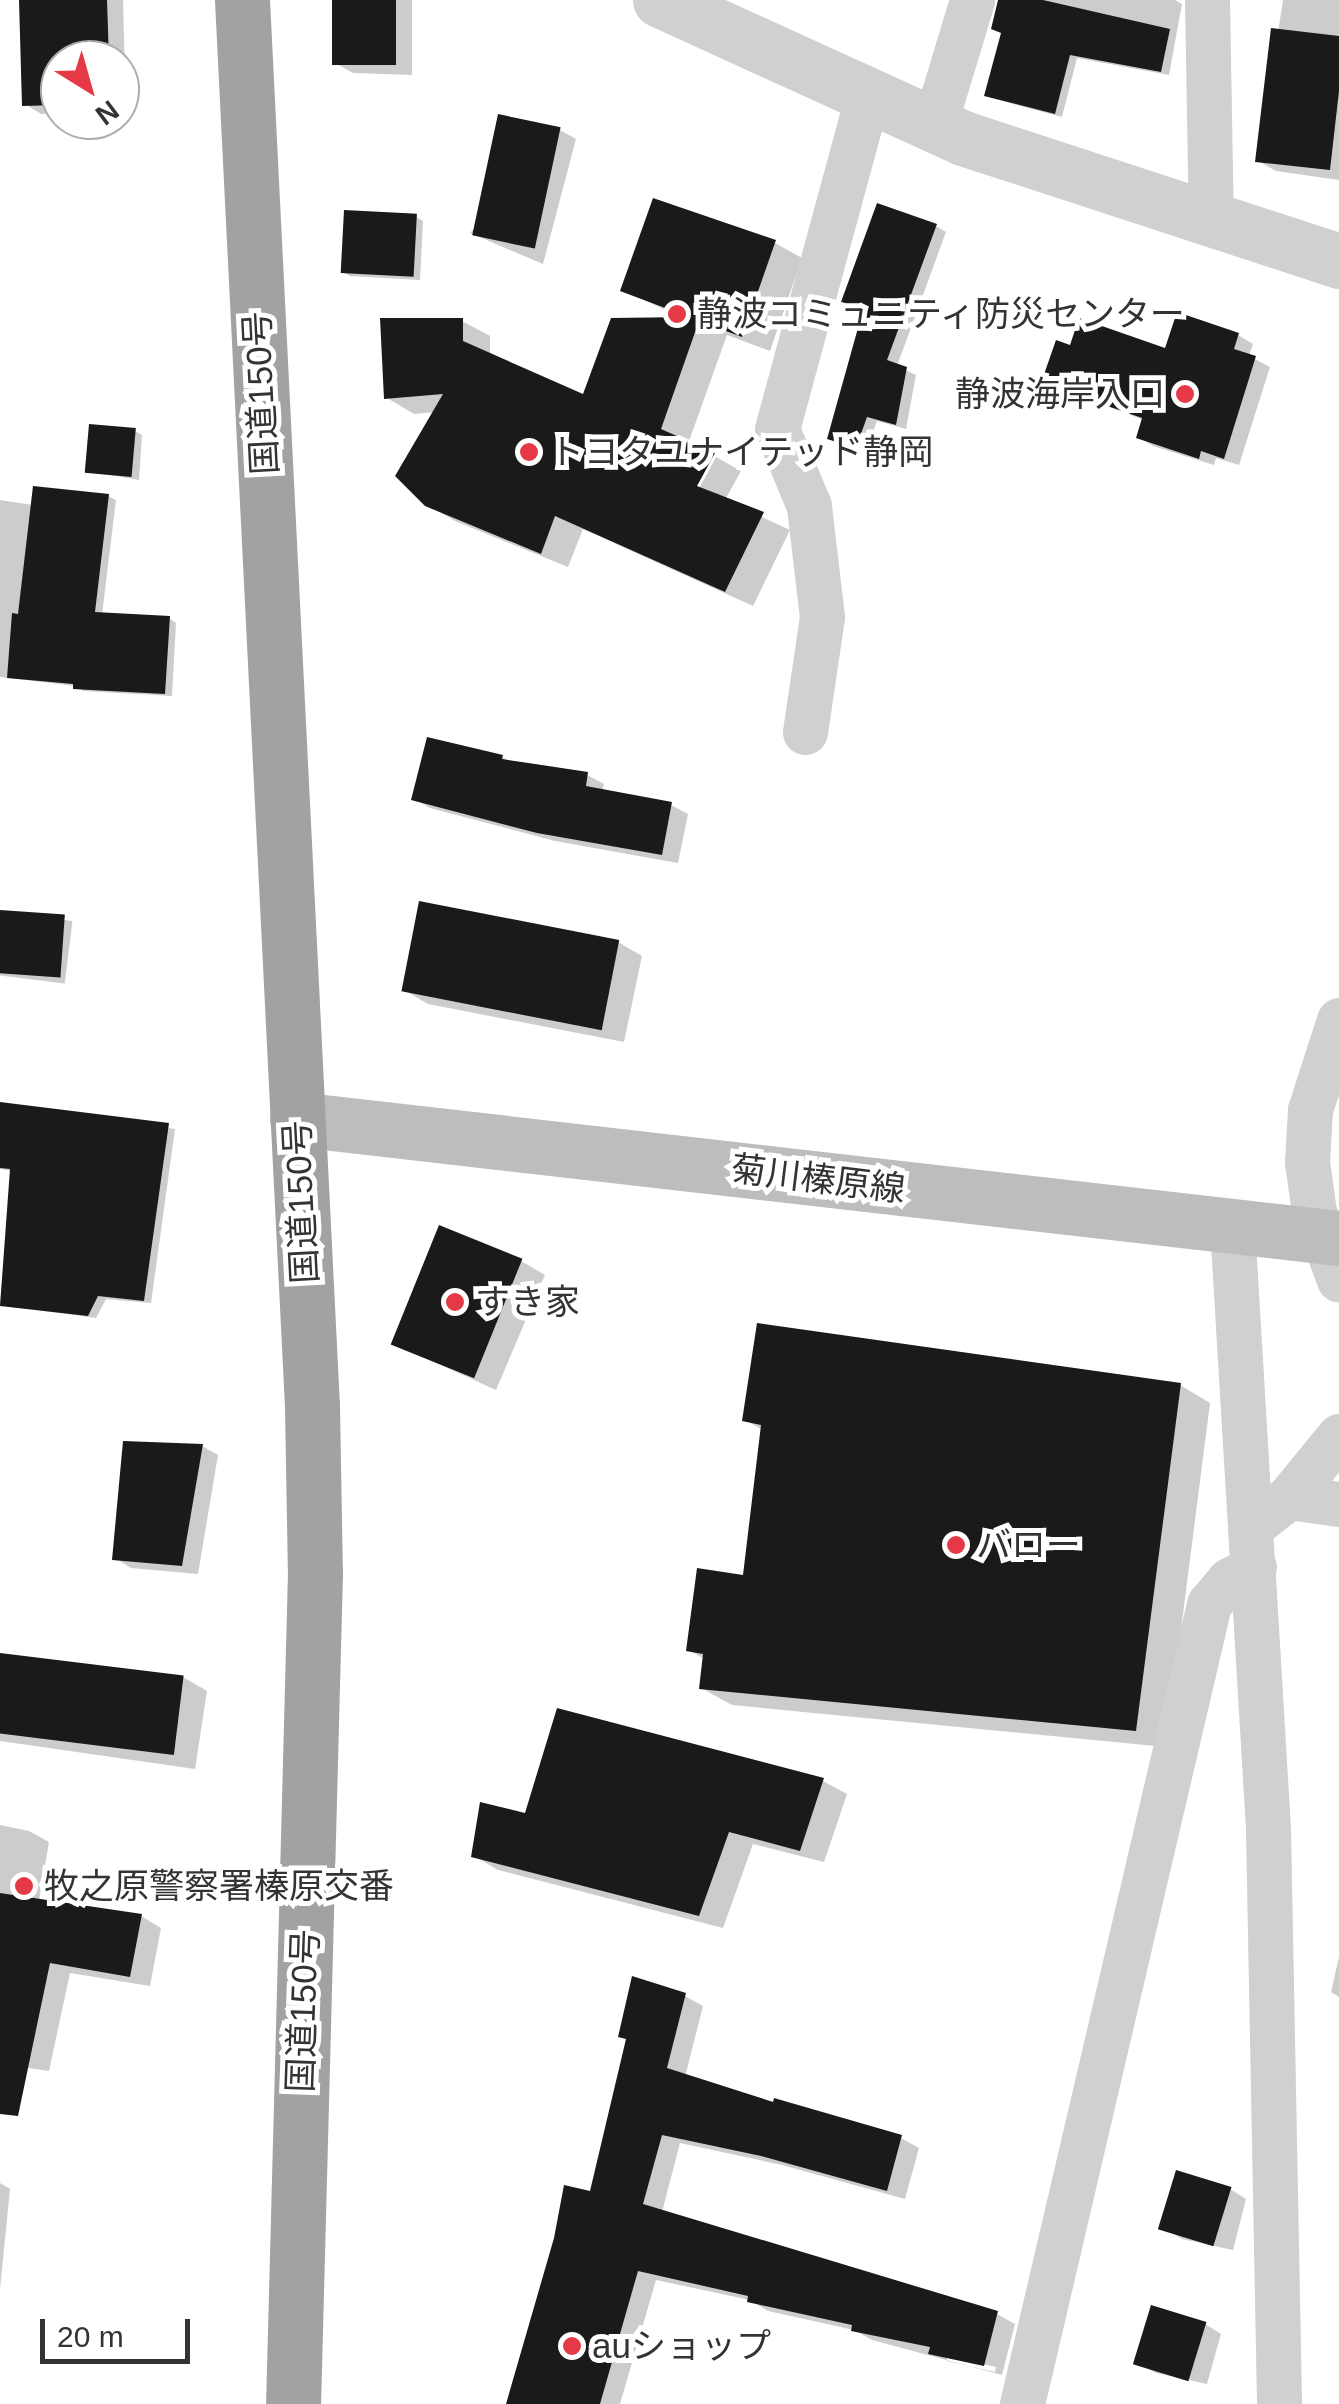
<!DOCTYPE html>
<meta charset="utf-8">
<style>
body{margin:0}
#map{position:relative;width:1339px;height:2404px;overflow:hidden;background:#fff;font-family:Helvetica,"Noto Sans JP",sans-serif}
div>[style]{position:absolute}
.shadow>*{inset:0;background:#0003;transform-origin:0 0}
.building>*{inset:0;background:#1a1a1a;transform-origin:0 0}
.minor>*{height:45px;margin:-22.5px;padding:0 22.5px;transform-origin:22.5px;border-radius:22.5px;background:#d0d0d0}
.tertiary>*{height:55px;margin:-27.5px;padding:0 27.5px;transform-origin:27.5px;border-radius:27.5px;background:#d0d0d0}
.secondary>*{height:55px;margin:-27.5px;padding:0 27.5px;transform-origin:27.5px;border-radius:27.5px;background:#bdbdbd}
.trunk>*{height:55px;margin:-27.5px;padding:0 27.5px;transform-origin:27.5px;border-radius:27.5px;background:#a2a2a2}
.dots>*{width:28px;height:28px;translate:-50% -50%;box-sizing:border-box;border:5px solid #fff;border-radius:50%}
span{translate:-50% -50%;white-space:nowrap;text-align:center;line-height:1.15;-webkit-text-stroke:10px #fff;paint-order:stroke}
.poi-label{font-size:35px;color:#333}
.left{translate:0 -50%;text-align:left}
.right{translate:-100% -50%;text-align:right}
.street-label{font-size:35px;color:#333}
.north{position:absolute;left:40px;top:40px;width:100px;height:100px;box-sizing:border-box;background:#fff;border:2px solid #adadad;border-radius:50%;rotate:143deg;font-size:28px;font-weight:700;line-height:40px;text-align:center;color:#333}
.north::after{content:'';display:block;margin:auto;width:35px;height:45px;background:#e63946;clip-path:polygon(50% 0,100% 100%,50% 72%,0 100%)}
.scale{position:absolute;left:40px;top:2319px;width:150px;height:45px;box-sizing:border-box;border:5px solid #333;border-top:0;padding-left:12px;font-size:30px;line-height:35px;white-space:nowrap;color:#333;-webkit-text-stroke:8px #fff;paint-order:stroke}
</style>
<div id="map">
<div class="shadow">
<i style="clip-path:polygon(22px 0,123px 0,126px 111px,120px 112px,120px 60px,60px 60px,60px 113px,41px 114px,25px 104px)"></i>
<i style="clip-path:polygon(335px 0,412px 0,412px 75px,353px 73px,337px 64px)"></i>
<i style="clip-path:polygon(999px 0,1175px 0,1182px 4px,1169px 75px,1077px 58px,1062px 117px,995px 99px,987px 95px,1004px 33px)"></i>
<i style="clip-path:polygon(1283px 0,1339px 0,1339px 180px,1276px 171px,1258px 161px)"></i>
<i style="clip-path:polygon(560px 130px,576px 139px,543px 264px,470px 233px)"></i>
<i style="clip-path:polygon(655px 201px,775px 243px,802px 258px,770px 351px,727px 335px,688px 444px,689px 496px,694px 498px,716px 457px,741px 471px,725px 500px,790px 530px,753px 606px,583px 529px,568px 567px,455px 521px,426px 504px,436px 412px,414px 414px,387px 398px,462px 321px,490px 336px,490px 355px,585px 398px,686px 320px,623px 290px)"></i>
<i style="clip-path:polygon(416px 217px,423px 221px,420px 280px,350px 276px,343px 272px)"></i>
<i style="clip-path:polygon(936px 226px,946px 232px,897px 366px,916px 375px,906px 429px,877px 421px,866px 452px,840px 443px,830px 438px)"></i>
<i style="clip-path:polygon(1238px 335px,1253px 344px,1249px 356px,1270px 367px,1239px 465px,1216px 458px,1214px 465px,1153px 446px,1139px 437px,1144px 420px,1044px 382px,1071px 349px,1167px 351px)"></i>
<i style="clip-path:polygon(135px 431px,142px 435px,139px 480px,87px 471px)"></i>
<i style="clip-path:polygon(108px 496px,116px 500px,102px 615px,169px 618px,176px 623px,172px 696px,83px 691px,76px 686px,0 677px,0 500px,33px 505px)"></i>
<i style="clip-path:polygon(502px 757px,512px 763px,587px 775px,604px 784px,602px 792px,671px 805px,688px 814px,678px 863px,555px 841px,430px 808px,414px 799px)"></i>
<i style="left:0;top:912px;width:73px;height:63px;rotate:7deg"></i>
<i style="clip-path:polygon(618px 942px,642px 956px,624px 1042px,428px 1004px,404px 990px)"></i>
<i style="clip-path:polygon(0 1104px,175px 1129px,151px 1303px,106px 1299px,96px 1318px,0 1305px,12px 1171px,0 1169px)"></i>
<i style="clip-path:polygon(521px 1261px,545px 1275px,496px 1390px,392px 1343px)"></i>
<i style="clip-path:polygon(1180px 1385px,1210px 1403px,1166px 1747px,732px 1705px,701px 1688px,705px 1659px,688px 1650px,745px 1578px,763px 1430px,745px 1420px)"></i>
<i style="clip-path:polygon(202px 1446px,218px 1455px,198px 1574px,131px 1568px,115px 1558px)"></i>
<i style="clip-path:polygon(0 1656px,183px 1677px,207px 1691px,195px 1769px,0 1741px)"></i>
<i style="clip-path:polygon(559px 1711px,823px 1781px,847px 1794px,824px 1862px,753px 1844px,723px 1928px,498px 1870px,474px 1856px,527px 1816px)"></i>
<i style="clip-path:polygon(0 1825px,29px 1831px,49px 1842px,39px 1901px,141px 1916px,161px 1928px,150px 1986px,70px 1973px,49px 2071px,0 2064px)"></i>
<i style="clip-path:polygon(1339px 1957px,1339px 1997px,1331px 1992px)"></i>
<i style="clip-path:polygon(evenodd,685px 1996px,703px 2006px,685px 2077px,901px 2138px,919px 2148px,905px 2199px,782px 2165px,680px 2143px,662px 2212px,997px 2314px,1015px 2324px,1002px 2375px,872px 2340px,854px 2330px,768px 2311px,750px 2300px,656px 2280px,620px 2404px,508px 2404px,592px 2194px,685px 1996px,947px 2356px,996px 2367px,995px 2372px,947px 2361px,947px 2356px)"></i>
<i style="clip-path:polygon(0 2183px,10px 2189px,0 2289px)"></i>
<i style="clip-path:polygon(1230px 2189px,1246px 2199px,1233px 2250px,1182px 2239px,1165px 2229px)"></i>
<i style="clip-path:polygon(1205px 2324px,1221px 2334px,1207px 2384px,1156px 2373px,1139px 2364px)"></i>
</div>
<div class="building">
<i style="clip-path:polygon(19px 0,107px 0,109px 60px,60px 60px,60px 105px,22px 106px)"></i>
<i style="left:332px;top:0;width:64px;height:65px"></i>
<i style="clip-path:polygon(998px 0,1043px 0,1170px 29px,1161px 72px,1070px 55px,1055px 114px,984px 96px,1001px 33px,991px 29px)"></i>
<i style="clip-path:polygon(1271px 28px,1339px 36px,1339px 91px,1330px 170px,1255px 162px)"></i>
<i style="left:498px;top:114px;width:64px;height:124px;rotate:12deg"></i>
<i style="clip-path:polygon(653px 198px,776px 240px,742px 337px,699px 321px,661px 429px,715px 453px,697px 486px,764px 512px,725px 592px,555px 516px,541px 554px,425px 506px,395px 476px,443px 394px,384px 399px,380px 318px,463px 318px,463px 341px,583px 394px,611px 318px,689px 317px,620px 291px)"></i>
<i style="clip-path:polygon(877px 203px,937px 224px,887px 360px,907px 367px,896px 425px,867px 417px,856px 448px,827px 439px,863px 310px,841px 302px)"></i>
<i style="left:344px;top:210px;width:73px;height:63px;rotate:3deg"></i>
<i style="clip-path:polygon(1177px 312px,1239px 333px,1234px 349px,1256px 356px,1224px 459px,1201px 451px,1199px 459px,1136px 438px,1142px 418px,1041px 383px,1056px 340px,1070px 345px,1079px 318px,1165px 348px)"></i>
<i style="left:89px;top:424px;width:47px;height:49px;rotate:5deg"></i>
<i style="clip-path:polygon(33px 486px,109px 494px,95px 612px,170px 616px,165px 694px,73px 689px,73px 684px,7px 678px,12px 613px,18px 614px)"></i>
<i style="clip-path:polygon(427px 737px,503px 755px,502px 759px,588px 772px,586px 786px,672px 802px,662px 855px,537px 833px,411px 800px)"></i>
<i style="left:419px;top:901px;width:204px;height:92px;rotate:11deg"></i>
<i style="left:0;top:910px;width:65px;height:63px;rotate:4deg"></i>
<i style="clip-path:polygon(0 1102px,169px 1123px,144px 1301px,98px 1296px,88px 1316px,0 1306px,10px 1169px,0 1168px)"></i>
<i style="left:439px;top:1225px;width:90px;height:129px;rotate:22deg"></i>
<i style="clip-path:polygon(757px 1323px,1181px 1383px,1136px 1731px,699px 1689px,703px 1654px,686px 1651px,697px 1568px,743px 1575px,761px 1425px,742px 1421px)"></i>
<i style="clip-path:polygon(123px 1441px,203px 1444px,182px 1566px,112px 1560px)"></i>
<i style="left:0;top:1653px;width:185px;height:80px;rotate:7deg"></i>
<i style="clip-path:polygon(557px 1708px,824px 1778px,800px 1851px,729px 1832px,699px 1916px,471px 1857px,480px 1802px,525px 1813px)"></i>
<i style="clip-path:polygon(0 1893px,142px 1914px,130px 1977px,50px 1963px,18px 2116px,0 2114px)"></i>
<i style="clip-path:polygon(632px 1976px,686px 1993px,667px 2068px,773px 2102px,774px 2098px,902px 2135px,887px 2191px,761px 2156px,662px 2135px,643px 2204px,998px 2311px,984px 2366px,928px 2354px,930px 2347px,851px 2331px,852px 2325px,747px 2302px,748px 2296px,638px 2271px,600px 2404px,506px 2404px,554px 2238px,564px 2185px,590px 2191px,626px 2039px,618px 2037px)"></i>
<i style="left:1176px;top:2170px;width:58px;height:62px;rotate:17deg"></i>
<i style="left:1151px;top:2305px;width:58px;height:62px;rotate:17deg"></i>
</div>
<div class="minor">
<i style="left:1207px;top:0;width:222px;rotate:89deg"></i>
<i style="left:934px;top:126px;width:132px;rotate:-73.2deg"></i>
<i style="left:805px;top:732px;width:116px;rotate:-81.6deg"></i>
<i style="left:822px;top:617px;width:112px;rotate:-96.7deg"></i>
<i style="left:809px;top:506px;width:83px;rotate:-112.6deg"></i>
<i style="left:777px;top:429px;width:344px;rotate:-74.8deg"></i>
<i style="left:1339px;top:1020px;width:95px;rotate:107.9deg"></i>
<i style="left:1310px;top:1110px;width:52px;rotate:93.3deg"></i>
<i style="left:1307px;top:1162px;width:50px;rotate:82deg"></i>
<i style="left:1314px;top:1212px;width:72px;rotate:69.8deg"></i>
<i style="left:1232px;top:1226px;width:604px;rotate:86.58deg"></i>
<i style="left:1268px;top:1829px;width:575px;rotate:88.9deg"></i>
<i style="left:1289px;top:1497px;width:50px;rotate:8deg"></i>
<i style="left:1252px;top:1526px;width:47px;rotate:-38.1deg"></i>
<i style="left:1289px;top:1497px;width:79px;rotate:-50.7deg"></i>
<i style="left:1022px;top:2404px;width:822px;rotate:-76.84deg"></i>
<i style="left:1209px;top:1604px;width:31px;rotate:-50deg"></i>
<i style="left:1229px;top:1580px;width:28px;rotate:-27deg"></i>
</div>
<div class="tertiary">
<i style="left:660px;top:0;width:333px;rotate:24.5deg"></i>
<i style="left:963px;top:138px;width:396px;rotate:18.1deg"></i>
</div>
<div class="secondary">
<i style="left:297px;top:1119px;width:1049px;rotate:6.52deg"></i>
</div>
<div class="trunk">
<i style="left:242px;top:0;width:1408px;rotate:87.15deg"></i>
<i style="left:312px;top:1406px;width:166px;rotate:89deg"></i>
<i style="left:315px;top:1572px;width:832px;rotate:91.51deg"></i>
</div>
<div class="dots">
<i style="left:677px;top:314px;background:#e63946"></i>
<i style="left:1185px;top:394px;background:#e63946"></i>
<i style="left:529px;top:452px;background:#e63946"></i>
<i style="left:455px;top:1302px;background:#e63946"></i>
<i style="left:956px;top:1545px;background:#e63946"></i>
<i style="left:24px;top:1886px;background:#e63946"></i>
<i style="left:572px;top:2346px;background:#e63946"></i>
</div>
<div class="poi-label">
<span class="left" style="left:697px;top:314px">静波コミュニティ防災センター</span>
<span class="right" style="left:1165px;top:394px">静波海岸入口</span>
<span class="left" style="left:549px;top:452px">トヨタユナイテッド静岡</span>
<span class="left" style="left:475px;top:1302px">すき家</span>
<span class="left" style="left:976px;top:1545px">バロー</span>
<span class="left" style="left:44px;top:1886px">牧之原警察署榛原交番</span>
<span class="left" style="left:592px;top:2346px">auショップ</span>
</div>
<div class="street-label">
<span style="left:261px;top:393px;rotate:-93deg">国道150号</span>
<span style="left:818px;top:1179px;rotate:7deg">菊川榛原線</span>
<span style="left:301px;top:1202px;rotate:-93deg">国道150号</span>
<span style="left:303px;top:2011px;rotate:-88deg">国道150号</span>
</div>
<div class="north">N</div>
<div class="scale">20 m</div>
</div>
